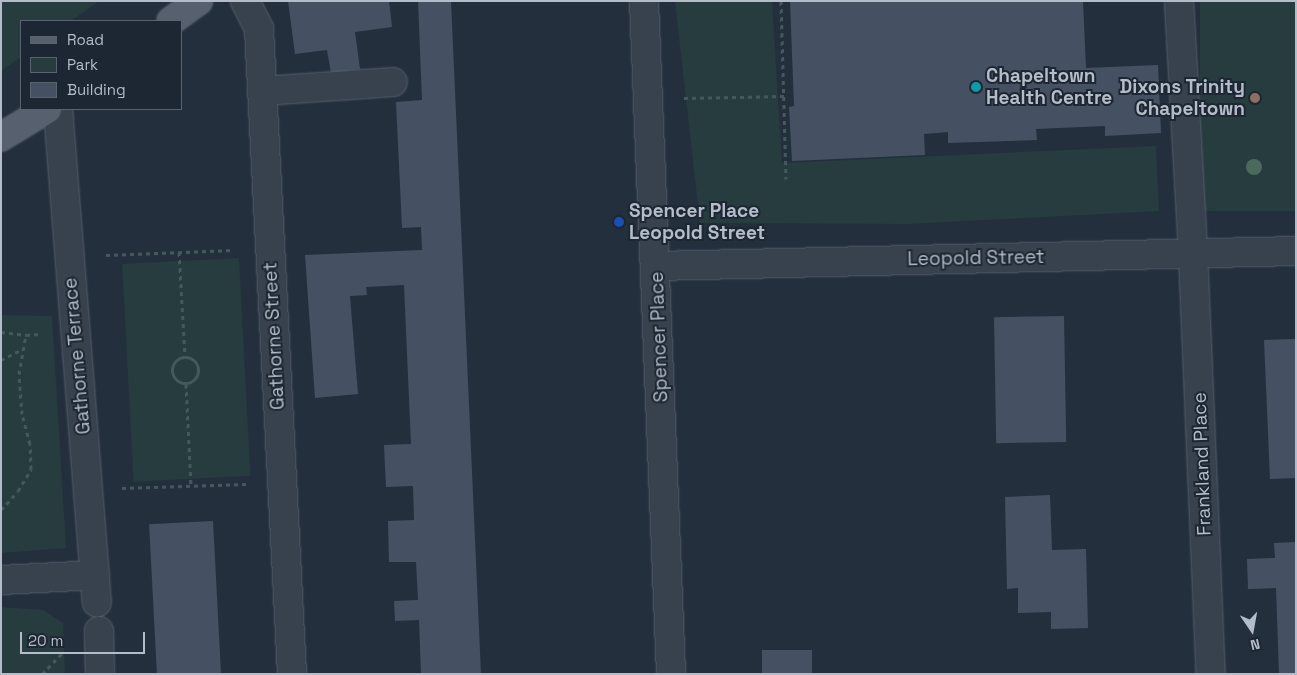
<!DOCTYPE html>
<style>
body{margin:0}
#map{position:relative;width:1297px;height:675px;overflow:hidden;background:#242f3e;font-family:"Space Grotesk",sans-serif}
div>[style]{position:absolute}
.green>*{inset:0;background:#263c3f;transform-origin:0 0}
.building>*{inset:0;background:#455162;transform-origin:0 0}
.path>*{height:3px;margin-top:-1.5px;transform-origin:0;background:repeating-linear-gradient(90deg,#44595c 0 4px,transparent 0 8px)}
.path>.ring{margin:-1.5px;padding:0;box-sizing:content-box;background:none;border:3px solid #44595c;border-radius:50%}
.roads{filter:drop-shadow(0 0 1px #565f6c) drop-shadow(0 0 1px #565f6c)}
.minor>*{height:28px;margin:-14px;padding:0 14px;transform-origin:14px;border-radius:14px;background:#38414e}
.major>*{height:28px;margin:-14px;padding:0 14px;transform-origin:14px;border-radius:14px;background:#56606e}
.trees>*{width:16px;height:16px;margin:-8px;border-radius:50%;background:#4b6a5d}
.dots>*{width:14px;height:14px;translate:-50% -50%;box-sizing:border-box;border:2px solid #1d2633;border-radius:50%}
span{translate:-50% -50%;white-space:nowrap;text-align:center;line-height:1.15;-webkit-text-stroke:4px #1d2633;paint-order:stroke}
.poi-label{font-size:19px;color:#b4bcc9;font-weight:700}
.left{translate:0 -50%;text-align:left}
.right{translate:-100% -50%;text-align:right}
.street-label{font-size:19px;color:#b4bcc9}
.frame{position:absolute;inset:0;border:2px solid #b4bcc9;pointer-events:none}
.legend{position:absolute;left:20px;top:20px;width:162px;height:90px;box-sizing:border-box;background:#1d2633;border:1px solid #59626f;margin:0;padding:6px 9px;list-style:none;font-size:15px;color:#b4bcc9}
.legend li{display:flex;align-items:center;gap:10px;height:25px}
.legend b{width:25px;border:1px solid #59626f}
.north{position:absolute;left:1227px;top:605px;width:50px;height:50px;-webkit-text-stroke:4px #1d2633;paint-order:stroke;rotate:168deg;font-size:14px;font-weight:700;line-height:20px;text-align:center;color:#b4bcc9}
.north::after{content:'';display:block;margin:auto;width:18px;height:22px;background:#b4bcc9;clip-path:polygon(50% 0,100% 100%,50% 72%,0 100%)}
.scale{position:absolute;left:20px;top:632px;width:125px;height:22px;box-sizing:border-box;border:2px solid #b4bcc9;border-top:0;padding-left:6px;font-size:15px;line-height:18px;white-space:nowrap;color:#b4bcc9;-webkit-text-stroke:4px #1d2633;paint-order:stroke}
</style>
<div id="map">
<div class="green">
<i style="clip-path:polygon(1px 1px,99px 1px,71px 21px,21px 21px,21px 57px,1px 71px)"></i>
<i style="clip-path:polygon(675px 1px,772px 1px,782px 163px,1156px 146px,1159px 211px,908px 224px,700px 223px)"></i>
<i style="left:1200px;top:1px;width:96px;height:210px"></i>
<i style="left:239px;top:258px;width:218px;height:117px;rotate:87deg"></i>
<i style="clip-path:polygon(1px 315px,52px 316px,66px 548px,1px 553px)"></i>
<i style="clip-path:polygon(1px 607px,43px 610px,63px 623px,65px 674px,1px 674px)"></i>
</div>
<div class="building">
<i style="clip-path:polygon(288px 1px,389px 1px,392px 27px,355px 32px,360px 69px,331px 73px,327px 50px,295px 54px)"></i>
<i style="clip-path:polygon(418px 1px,451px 1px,481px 674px,421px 674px,419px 620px,395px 621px,394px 601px,418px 600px,416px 562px,389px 562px,388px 521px,414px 520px,413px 486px,386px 487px,385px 467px,384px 445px,411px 444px,404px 285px,366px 287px,367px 295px,350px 296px,358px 394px,315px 398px,305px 255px,422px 250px,421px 227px,402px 228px,396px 102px,422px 100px)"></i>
<i style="clip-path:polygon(790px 1px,1083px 1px,1086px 68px,1158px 65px,1161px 133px,1105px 136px,1105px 126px,1036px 129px,1037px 140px,948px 143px,948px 132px,924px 134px,925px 155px,792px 161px,789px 107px,794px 106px)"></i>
<i style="left:1064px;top:316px;width:126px;height:70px;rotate:89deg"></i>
<i style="clip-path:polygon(1296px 339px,1296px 478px,1270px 479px,1264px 340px)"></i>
<i style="clip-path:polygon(1050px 495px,1052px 550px,1086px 549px,1088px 628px,1051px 629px,1051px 612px,1018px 613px,1018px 588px,1007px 589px,1005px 497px)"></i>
<i style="left:213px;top:521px;width:153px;height:64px;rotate:87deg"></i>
<i style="clip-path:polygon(1296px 542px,1296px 674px,1279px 674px,1276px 588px,1248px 589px,1247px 559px,1275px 558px,1274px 543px)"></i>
<i style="left:812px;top:650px;width:24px;height:50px;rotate:90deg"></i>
</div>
<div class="path">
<i style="left:781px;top:1px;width:178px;rotate:88.4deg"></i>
<i style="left:684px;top:98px;width:100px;rotate:-1.1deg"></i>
<i style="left:179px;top:252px;width:105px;rotate:86.7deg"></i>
<i style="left:106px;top:255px;width:128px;rotate:-2.2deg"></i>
<i style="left:1px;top:332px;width:25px;rotate:7deg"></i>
<i style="left:26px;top:335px;width:14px;rotate:-4deg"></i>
<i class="ring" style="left:172px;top:357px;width:23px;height:23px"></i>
<i style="left:1px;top:360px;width:25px;rotate:-27deg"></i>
<i style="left:186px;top:384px;width:102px;rotate:87.2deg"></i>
<i style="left:122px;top:488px;width:124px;rotate:-1.8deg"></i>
<i style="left:1px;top:510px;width:25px;rotate:-48deg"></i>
<i style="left:18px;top:491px;width:26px;rotate:-59deg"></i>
<i style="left:31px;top:469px;width:25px;rotate:-92deg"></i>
<i style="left:30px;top:444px;width:31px;rotate:-105deg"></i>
<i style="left:22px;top:414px;width:40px;rotate:-94.3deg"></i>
<i style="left:19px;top:374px;width:40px;rotate:-80deg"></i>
<i style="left:42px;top:674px;width:29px;rotate:-46deg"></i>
</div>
<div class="roads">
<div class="minor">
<i style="left:245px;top:1px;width:31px;rotate:63deg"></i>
<i style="left:259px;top:29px;width:646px;rotate:87.07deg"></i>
<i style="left:644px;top:1px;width:674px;rotate:87.7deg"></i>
<i style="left:1179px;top:1px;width:252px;rotate:86.8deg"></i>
<i style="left:1193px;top:253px;width:421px;rotate:87.6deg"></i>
<i style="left:262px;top:91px;width:131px;rotate:-3.9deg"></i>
<i style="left:58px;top:109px;width:495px;rotate:85.5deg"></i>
<i style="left:656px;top:266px;width:640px;rotate:-1.34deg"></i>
<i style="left:1px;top:580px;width:94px;rotate:-3deg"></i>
<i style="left:99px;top:631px;width:43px;rotate:88.7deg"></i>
</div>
<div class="major">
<i style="left:171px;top:21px;width:34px;rotate:-36deg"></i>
<i style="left:1px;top:137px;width:54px;rotate:-31.3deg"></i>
</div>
</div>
<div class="trees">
<i style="left:1254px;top:167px"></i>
</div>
<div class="dots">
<i style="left:976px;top:87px;background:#0f9aa8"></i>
<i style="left:1255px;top:98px;background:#8d6e63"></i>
<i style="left:619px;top:222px;background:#1a4fb4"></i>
</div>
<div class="poi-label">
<span class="left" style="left:986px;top:87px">Chapeltown<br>Health Centre</span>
<span class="right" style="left:1245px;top:98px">Dixons Trinity<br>Chapeltown</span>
<span class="left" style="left:629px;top:222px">Spencer Place<br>Leopold Street</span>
</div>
<div class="street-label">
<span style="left:976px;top:258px;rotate:-1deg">Leopold Street</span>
<span style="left:274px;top:336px;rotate:-93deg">Gathorne Street</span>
<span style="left:659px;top:337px;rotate:-92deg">Spencer Place</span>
<span style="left:77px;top:356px;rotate:-95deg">Gathorne Terrace</span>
<span style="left:1202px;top:464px;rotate:-92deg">Frankland Place</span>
</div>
<div class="frame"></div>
<ul class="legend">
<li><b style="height:6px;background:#56606e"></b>Road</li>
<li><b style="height:14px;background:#263c3f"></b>Park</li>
<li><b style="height:14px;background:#455162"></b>Building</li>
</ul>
<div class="north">N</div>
<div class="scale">20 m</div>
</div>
